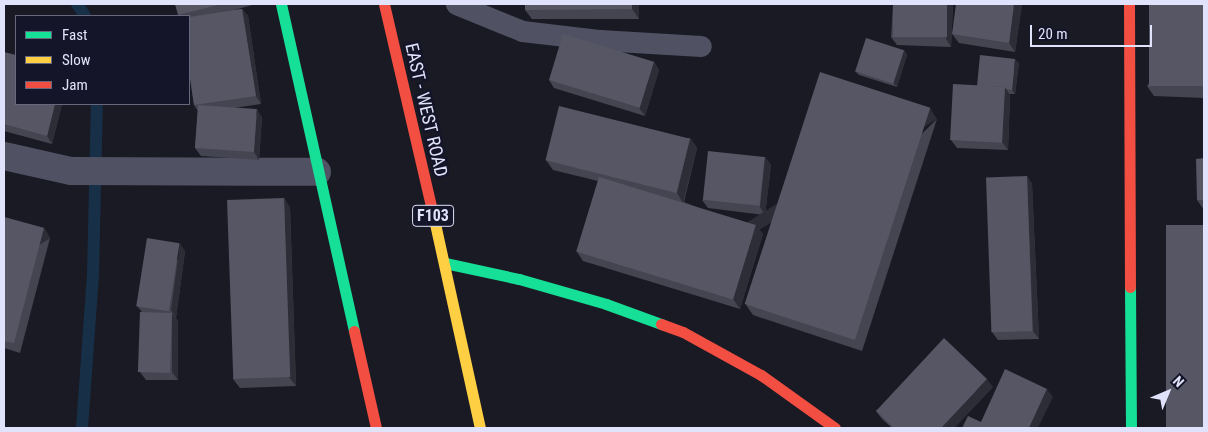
<!DOCTYPE html>
<style>
body{margin:0}
#map{position:relative;width:1208px;height:432px;overflow:hidden;background:#1a1a24;font-family:"Roboto Condensed",sans-serif}
div>[style]{position:absolute}
.stream>*{height:12px;margin:-6px;padding:0 6px;transform-origin:6px;border-radius:6px;background:#173047}
.lane>*{height:21px;margin:-10.5px;padding:0 10.5px;transform-origin:10.5px;border-radius:10.5px;background:#505263}
.street>*{height:28px;margin:-14px;padding:0 14px;transform-origin:14px;border-radius:14px;background:#505263}
.fast>*{height:11px;margin:-5.5px;padding:0 5.5px;transform-origin:5.5px;border-radius:5.5px;background:#16e098}
.slow>*{height:11px;margin:-5.5px;padding:0 5.5px;transform-origin:5.5px;border-radius:5.5px;background:#ffcf43}
.jam>*{height:11px;margin:-5.5px;padding:0 5.5px;transform-origin:5.5px;border-radius:5.5px;background:#f24e42}
.wall>*{inset:0;background:#454552}
.shaded-wall>*{inset:0;background:#2d2d38;transform-origin:0 0}
.building>*{inset:0;background:#565664;transform-origin:0 0}
span{translate:-50% -50%;white-space:nowrap;text-align:center;line-height:1.15;-webkit-text-stroke:5px #151529;paint-order:stroke}
.shield-label span{padding:1px 4px;background:#151529;border:1px solid;border-radius:4px;-webkit-text-stroke-width:0}
.shield-label{font-size:16px;color:#e1e2fb;font-weight:700}
.street-label{font-size:18px;color:#e1e2fb}
.frame{position:absolute;inset:0;border:5px solid #e1e2fb;pointer-events:none}
.legend{position:absolute;left:15px;top:15px;width:175px;height:90px;box-sizing:border-box;background:#151529;border:1px solid #67677d;margin:0;padding:6px 9px;list-style:none;font-size:15px;color:#e1e2fb}
.legend li{display:flex;align-items:center;gap:10px;height:25px}
.legend b{width:25px;border:1px solid #67677d}
.north{position:absolute;left:1143px;top:367px;width:50px;height:50px;-webkit-text-stroke:4px #151529;paint-order:stroke;rotate:45deg;font-size:14px;font-weight:700;line-height:20px;text-align:center;color:#e1e2fb}
.north::after{content:'';display:block;margin:auto;width:18px;height:22px;background:#e1e2fb;clip-path:polygon(50% 0,100% 100%,50% 72%,0 100%)}
.scale{position:absolute;left:1030px;top:25px;width:122px;height:22px;box-sizing:border-box;border:2px solid #e1e2fb;border-top:0;padding-left:6px;font-size:15px;line-height:18px;white-space:nowrap;color:#e1e2fb;-webkit-text-stroke:4px #151529;paint-order:stroke}
</style>
<div id="map">
<div class="stream">
<i style="left:77px;top:4px;width:14px;rotate:56deg"></i>
<i style="left:82px;top:428px;width:153px;rotate:-85.9deg"></i>
<i style="left:93px;top:275px;width:171px;rotate:-88.7deg"></i>
</div>
<div class="lane">
<i style="left:456px;top:4px;width:71px;rotate:22.2deg"></i>
<i style="left:522px;top:31px;width:79px;rotate:6.6deg"></i>
<i style="left:600px;top:40px;width:101px;rotate:3.4deg"></i>
</div>
<div class="street">
<i style="left:4px;top:156px;width:69px;rotate:12.6deg"></i>
<i style="left:71px;top:171px;width:246px;rotate:0.2deg"></i>
</div>
<div class="fast">
<i style="left:281px;top:4px;width:335px;rotate:77.4deg"></i>
<i style="left:445px;top:263px;width:76px;rotate:12.2deg"></i>
<i style="left:519px;top:279px;width:91px;rotate:16deg"></i>
<i style="left:606px;top:304px;width:59px;rotate:20deg"></i>
<i style="left:1130px;top:287px;width:141px;rotate:89.6deg"></i>
</div>
<div class="slow">
<i style="left:434px;top:219px;width:214px;rotate:77.6deg"></i>
</div>
<div class="jam">
<i style="left:384px;top:4px;width:221px;rotate:76.9deg"></i>
<i style="left:1129px;top:4px;width:283px;rotate:89.8deg"></i>
<i style="left:661px;top:324px;width:23px;rotate:20deg"></i>
<i style="left:683px;top:332px;width:89px;rotate:28.9deg"></i>
<i style="left:761px;top:375px;width:91px;rotate:35.6deg"></i>
<i style="left:354px;top:331px;width:99px;rotate:77.2deg"></i>
</div>
<div class="wall">
<i style="clip-path:polygon(175px 4px,256px 4px,234px 10px,242px 9px,248px 16px,261px 104px,234px 108px,262px 117px,259px 160px,201px 156px,195px 148px,198px 111px,194px 105px,189px 71px,189px 16px,179px 16px)"></i>
<i style="clip-path:polygon(525px 4px,639px 4px,639px 19px,532px 19px,525px 10px)"></i>
<i style="clip-path:polygon(893px 4px,953px 4px,951px 47px,897px 45px,891px 37px)"></i>
<i style="clip-path:polygon(1022px 4px,1015px 52px,959px 43px,952px 34px)"></i>
<i style="clip-path:polygon(1204px 4px,1204px 98px,1154px 96px,1147px 86px)"></i>
<i style="clip-path:polygon(904px 50px,907px 55px,897px 87px,859px 75px,855px 71px)"></i>
<i style="clip-path:polygon(4px 52px,16px 104px,62px 104px,52px 144px,4px 131px)"></i>
<i style="clip-path:polygon(654px 62px,659px 70px,645px 116px,554px 88px,549px 80px)"></i>
<i style="clip-path:polygon(1019px 63px,1015px 94px,1009px 94px,1010px 95px,1008px 150px,957px 148px,951px 140px)"></i>
<i style="clip-path:polygon(937px 119px,862px 351px,753px 315px,746px 305px)"></i>
<i style="clip-path:polygon(690px 138px,697px 148px,684px 202px,763px 234px,740px 309px,583px 261px,577px 252px,598px 181px,553px 170px,546px 160px)"></i>
<i style="clip-path:polygon(765px 157px,771px 165px,765px 215px,708px 208px,702px 200px)"></i>
<i style="clip-path:polygon(1204px 158px,1204px 210px,1197px 200px)"></i>
<i style="clip-path:polygon(1027px 176px,1032px 184px,1039px 339px,998px 340px,992px 332px)"></i>
<i style="clip-path:polygon(284px 198px,290px 208px,296px 386px,240px 388px,233px 379px)"></i>
<i style="clip-path:polygon(4px 217px,44px 228px,50px 238px,20px 353px,4px 348px)"></i>
<i style="clip-path:polygon(185px 251px,176px 318px,178px 321px,178px 380px,146px 380px,140px 372px,142px 312px,137px 306px)"></i>
<i style="clip-path:polygon(993px 387px,954px 428px,892px 428px,882px 419px,876px 411px)"></i>
</div>
<div class="shaded-wall">
<i style="clip-path:polygon(632px 4px,639px 4px,639px 19px,632px 9px)"></i>
<i style="clip-path:polygon(947px 4px,953px 4px,951px 47px,946px 39px)"></i>
<i style="clip-path:polygon(1014px 4px,1022px 4px,1015px 52px,1009px 43px)"></i>
<i style="clip-path:polygon(242px 9px,248px 16px,261px 104px,256px 96px)"></i>
<i style="clip-path:polygon(904px 50px,907px 55px,897px 87px,893px 83px)"></i>
<i style="clip-path:polygon(1015px 59px,1019px 63px,1015px 94px,1012px 90px)"></i>
<i style="clip-path:polygon(654px 62px,659px 70px,645px 116px,639px 108px)"></i>
<i style="clip-path:polygon(1005px 87px,1010px 95px,1008px 150px,1002px 142px)"></i>
<i style="clip-path:polygon(55px 104px,62px 104px,52px 144px,47px 136px)"></i>
<i style="left:930px;top:108px;width:13px;height:245px;rotate:58deg"></i>
<i style="clip-path:polygon(257px 109px,262px 117px,259px 160px,254px 152px)"></i>
<i style="clip-path:polygon(690px 138px,697px 148px,683px 203px,677px 193px)"></i>
<i style="clip-path:polygon(765px 157px,771px 165px,765px 215px,760px 207px)"></i>
<i style="clip-path:polygon(1027px 176px,1032px 184px,1039px 339px,1033px 331px)"></i>
<i style="clip-path:polygon(284px 198px,290px 208px,296px 386px,289px 377px)"></i>
<i style="clip-path:polygon(756px 224px,763px 234px,740px 309px,733px 299px)"></i>
<i style="left:44px;top:228px;width:12px;height:119px;rotate:59deg"></i>
<i style="clip-path:polygon(180px 243px,185px 251px,176px 318px,171px 310px)"></i>
<i style="clip-path:polygon(172px 313px,178px 321px,178px 380px,172px 372px)"></i>
<i style="clip-path:polygon(987px 379px,993px 387px,954px 428px,941px 428px)"></i>
<i style="clip-path:polygon(1047px 389px,1053px 397px,1038px 428px,1029px 428px)"></i>
</div>
<div class="building">
<i style="clip-path:polygon(175px 4px,222px 4px,178px 15px)"></i>
<i style="clip-path:polygon(525px 4px,632px 4px,632px 9px,525px 10px)"></i>
<i style="left:893px;top:4px;width:54px;height:33px"></i>
<i style="clip-path:polygon(956px 4px,1014px 4px,1009px 43px,952px 34px)"></i>
<i style="left:1149px;top:4px;width:55px;height:82px"></i>
<i style="clip-path:polygon(242px 9px,256px 96px,194px 105px,189px 71px,189px 17px)"></i>
<i style="left:563px;top:34px;width:95px;height:48px;rotate:17deg"></i>
<i style="left:866px;top:38px;width:40px;height:35px;rotate:18deg"></i>
<i style="clip-path:polygon(4px 52px,16px 55px,16px 104px,55px 104px,47px 136px,4px 124px)"></i>
<i style="clip-path:polygon(980px 55px,1015px 59px,1012px 90px,1006px 89px,1005px 87px,977px 86px)"></i>
<i style="left:820px;top:72px;width:116px;height:244px;rotate:18deg"></i>
<i style="left:953px;top:84px;width:52px;height:56px;rotate:3deg"></i>
<i style="left:198px;top:105px;width:59px;height:43px;rotate:4deg"></i>
<i style="left:559px;top:106px;width:135px;height:56px;rotate:14deg"></i>
<i style="left:708px;top:151px;width:57px;height:49px;rotate:6deg"></i>
<i style="clip-path:polygon(1204px 158px,1204px 200px,1197px 200px,1196px 159px)"></i>
<i style="left:1027px;top:176px;width:155px;height:41px;rotate:88deg"></i>
<i style="left:599px;top:177px;width:164px;height:78px;rotate:17deg"></i>
<i style="left:284px;top:198px;width:179px;height:57px;rotate:88deg"></i>
<i style="clip-path:polygon(4px 217px,44px 228px,14px 343px,4px 341px)"></i>
<i style="left:1166px;top:225px;width:38px;height:203px"></i>
<i style="left:147px;top:238px;width:33px;height:69px;rotate:9deg"></i>
<i style="left:140px;top:312px;width:32px;height:60px;rotate:2deg"></i>
<i style="clip-path:polygon(944px 338px,987px 379px,941px 428px,894px 428px,876px 411px)"></i>
<i style="clip-path:polygon(1005px 369px,1047px 389px,1029px 428px,962px 428px,968px 416px,981px 422px)"></i>
</div>
<div class="shield-label">
<span style="left:433px;top:216px">F103</span>
</div>
<div class="street-label">
<span style="left:426px;top:110px;rotate:77deg">EAST - WEST ROAD</span>
</div>
<div class="frame"></div>
<ul class="legend">
<li><b style="height:6px;background:#16e098"></b>Fast</li>
<li><b style="height:6px;background:#ffcf43"></b>Slow</li>
<li><b style="height:6px;background:#f24e42"></b>Jam</li>
</ul>
<div class="north">N</div>
<div class="scale">20 m</div>
</div>
